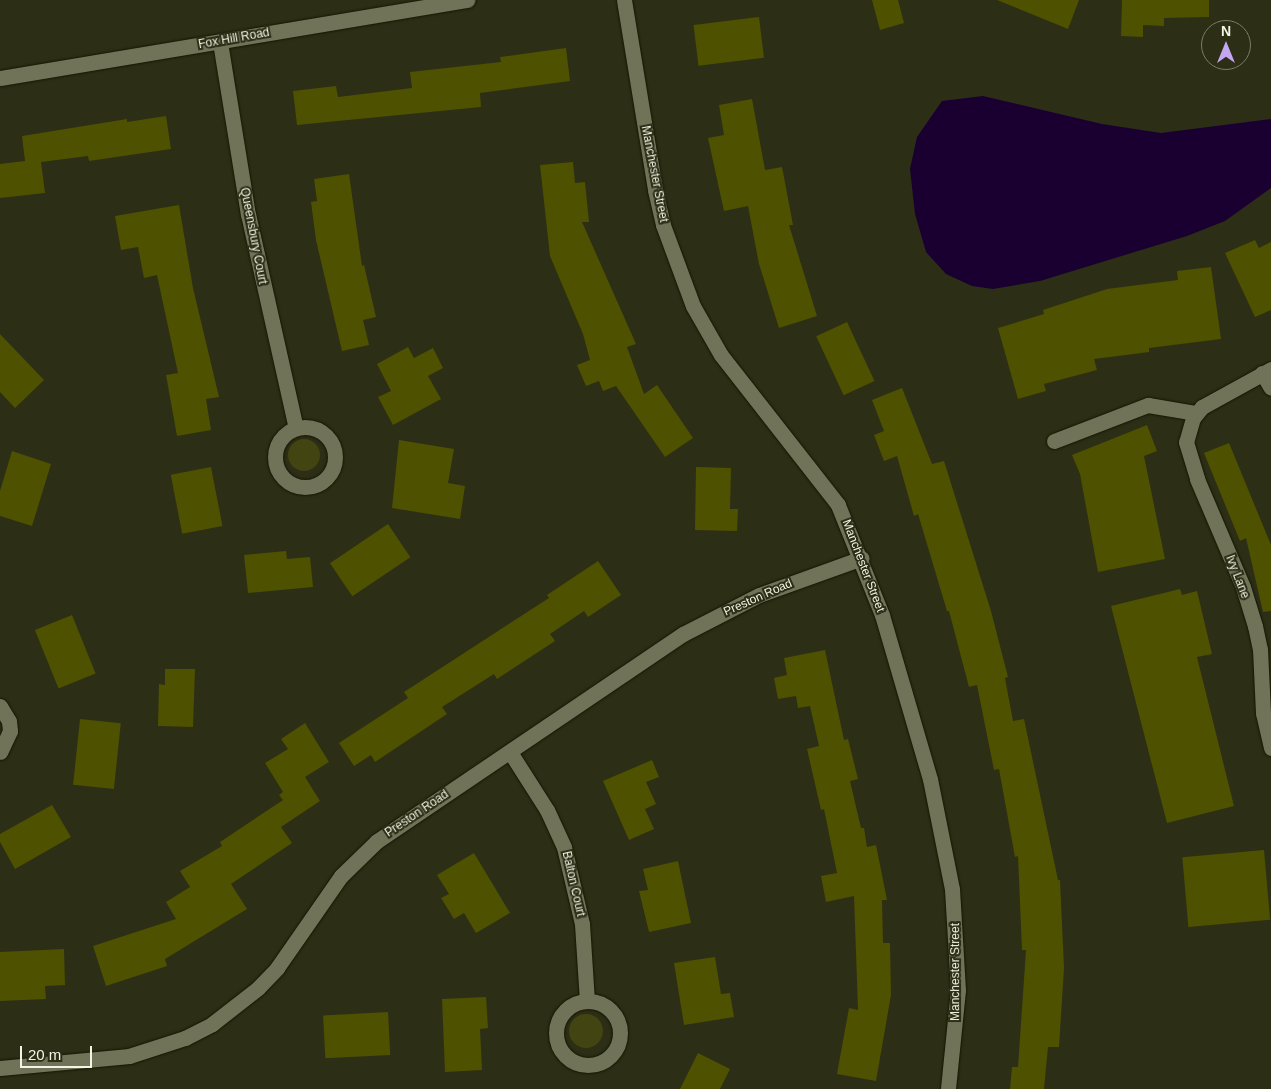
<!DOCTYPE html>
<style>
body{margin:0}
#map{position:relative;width:1271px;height:1089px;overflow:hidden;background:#2d2e16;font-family:Arial,sans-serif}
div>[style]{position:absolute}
.green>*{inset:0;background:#424411}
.round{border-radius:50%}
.water>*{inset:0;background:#190031}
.building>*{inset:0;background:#4e5100;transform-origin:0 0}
.roads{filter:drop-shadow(0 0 1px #151601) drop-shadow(0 0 1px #151601)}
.street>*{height:15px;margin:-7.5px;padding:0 7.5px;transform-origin:7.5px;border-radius:7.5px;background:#717359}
.street>.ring{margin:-7.5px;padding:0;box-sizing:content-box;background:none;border:15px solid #717359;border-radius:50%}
span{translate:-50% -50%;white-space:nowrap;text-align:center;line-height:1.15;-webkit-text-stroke:4px #2d2e16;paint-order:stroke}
.street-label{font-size:12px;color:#f2f4e5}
.north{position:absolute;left:1201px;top:20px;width:50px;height:50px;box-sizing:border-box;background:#2d2e16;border:1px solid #7c7d69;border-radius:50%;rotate:0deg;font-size:14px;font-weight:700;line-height:20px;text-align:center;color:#f2f4e5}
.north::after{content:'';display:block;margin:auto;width:18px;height:22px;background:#c4a7f1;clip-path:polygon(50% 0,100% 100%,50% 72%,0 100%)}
.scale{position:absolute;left:20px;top:1046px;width:72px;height:22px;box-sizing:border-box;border:2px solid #f2f4e5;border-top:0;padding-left:6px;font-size:15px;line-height:18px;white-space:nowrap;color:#f2f4e5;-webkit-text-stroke:4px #2d2e16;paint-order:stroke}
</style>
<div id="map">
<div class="green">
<i class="round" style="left:288px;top:439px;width:32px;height:32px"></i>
<i class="round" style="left:569px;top:1014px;width:34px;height:34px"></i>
</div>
<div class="water">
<i style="clip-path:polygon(983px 96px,1102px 124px,1161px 133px,1271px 119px,1271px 188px,1225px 221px,1187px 236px,1040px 281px,993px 289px,972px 286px,946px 274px,926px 252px,915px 214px,910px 169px,917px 137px,942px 101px)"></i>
</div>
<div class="building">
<i style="clip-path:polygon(872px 0,898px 0,904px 23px,880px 30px)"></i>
<i style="clip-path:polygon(997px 0,1079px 0,1068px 29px)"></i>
<i style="clip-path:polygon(1122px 0,1209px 0,1209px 17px,1164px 18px,1164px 26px,1143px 25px,1143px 37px,1121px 36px)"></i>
<i style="left:759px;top:17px;width:41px;height:66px;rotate:83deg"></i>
<i style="clip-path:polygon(566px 48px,570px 81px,480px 93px,481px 107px,297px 125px,293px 91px,336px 86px,338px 97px,412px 88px,410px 72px,501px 62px,500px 57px)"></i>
<i style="clip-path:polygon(752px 99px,765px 170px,782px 167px,793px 225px,789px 225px,817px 316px,779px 328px,759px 264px,748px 206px,724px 211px,708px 138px,724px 135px,719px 105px)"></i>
<i style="clip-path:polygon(166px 116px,171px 149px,89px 161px,88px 156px,41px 162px,45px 193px,0 198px,0 164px,25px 161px,22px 136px,127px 119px,127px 122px)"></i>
<i style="clip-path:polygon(573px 162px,575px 183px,585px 182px,589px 222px,582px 222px,636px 344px,627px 347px,644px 394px,657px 385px,693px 438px,665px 457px,616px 386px,603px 391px,599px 381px,586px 386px,577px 365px,590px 360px,583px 334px,550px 256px,540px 165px)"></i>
<i style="clip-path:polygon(349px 174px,362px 266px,364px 265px,376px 317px,363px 320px,369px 345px,342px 351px,316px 240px,311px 202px,317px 201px,314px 179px)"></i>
<i style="clip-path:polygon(179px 205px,193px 288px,219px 397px,206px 399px,211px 430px,177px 436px,166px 375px,178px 373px,157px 275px,144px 278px,138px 247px,121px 250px,115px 216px)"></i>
<i style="clip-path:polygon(1255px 240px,1259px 248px,1271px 242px,1271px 310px,1255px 317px,1225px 253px)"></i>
<i style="clip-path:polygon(1211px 267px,1221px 339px,1149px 348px,1149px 352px,1094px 359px,1097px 370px,1044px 384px,1046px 391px,1018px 399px,998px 328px,1044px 314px,1043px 310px,1107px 289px,1178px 280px,1177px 271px)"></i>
<i style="left:847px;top:322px;width:65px;height:34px;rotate:65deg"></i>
<i style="clip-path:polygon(0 334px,44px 380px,15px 408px,0 392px)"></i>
<i style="clip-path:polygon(408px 347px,414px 358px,433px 348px,443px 368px,428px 376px,441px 399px,393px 425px,378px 397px,391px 391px,377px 364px)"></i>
<i style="clip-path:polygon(902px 388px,932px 464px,944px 461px,991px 611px,1008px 677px,1005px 678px,1013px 721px,1024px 719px,1058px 880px,1060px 880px,1064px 968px,1059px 1047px,1048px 1047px,1044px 1089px,1010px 1089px,1012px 1067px,1018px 1067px,1026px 950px,1022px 950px,1018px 856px,1015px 857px,999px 769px,994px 770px,977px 685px,969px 687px,949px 611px,947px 611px,918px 514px,914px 516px,897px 456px,884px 461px,874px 435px,884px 431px,872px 400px)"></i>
<i style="clip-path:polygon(1147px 425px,1157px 451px,1144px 456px,1165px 559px,1098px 572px,1080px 474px,1072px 455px)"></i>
<i style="clip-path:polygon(399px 440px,454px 449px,448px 483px,465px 486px,460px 519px,392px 508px)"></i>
<i style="clip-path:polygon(1229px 443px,1271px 545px,1271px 611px,1263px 612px,1246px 538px,1240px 541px,1204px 453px)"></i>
<i style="clip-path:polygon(12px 451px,51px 464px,32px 526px,0 516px,0 491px)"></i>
<i style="left:211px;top:467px;width:60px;height:41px;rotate:79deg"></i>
<i style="clip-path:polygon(696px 467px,731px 468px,730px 509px,738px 509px,737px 531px,695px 530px)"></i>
<i style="left:388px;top:524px;width:40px;height:70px;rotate:56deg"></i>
<i style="clip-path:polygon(286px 551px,287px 559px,310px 557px,313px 587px,248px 593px,244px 555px)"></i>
<i style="clip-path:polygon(598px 561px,621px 595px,588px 617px,584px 611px,550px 634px,555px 641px,497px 679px,494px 674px,442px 707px,447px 714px,375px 762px,371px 755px,354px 766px,339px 743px,408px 698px,404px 692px,549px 598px,547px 595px)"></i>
<i style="clip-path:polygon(1180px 589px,1182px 595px,1197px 591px,1212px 654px,1197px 657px,1234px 806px,1167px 823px,1111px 606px)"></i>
<i style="left:72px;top:615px;width:63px;height:40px;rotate:68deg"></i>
<i style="clip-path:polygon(825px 650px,844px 740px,848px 739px,858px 779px,850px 781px,861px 828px,864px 828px,867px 847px,876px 845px,887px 900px,882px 900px,883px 943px,890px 943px,891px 995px,876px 1081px,837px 1074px,849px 1008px,858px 1010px,854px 896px,826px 902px,821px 876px,837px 873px,824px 809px,821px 810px,807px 749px,819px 746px,810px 706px,798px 708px,796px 696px,778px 699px,774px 678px,787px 675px,784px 658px)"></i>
<i style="clip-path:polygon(165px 669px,195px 669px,193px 727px,158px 726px,159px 684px,165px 685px)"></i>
<i style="left:80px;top:719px;width:41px;height:66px;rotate:6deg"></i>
<i style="clip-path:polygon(305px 723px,329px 762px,305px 777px,320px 801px,281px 827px,292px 843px,231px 884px,247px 909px,165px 959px,167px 966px,106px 986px,93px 946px,176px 919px,166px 902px,190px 887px,180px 871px,222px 846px,220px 842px,283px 800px,279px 795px,283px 792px,265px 763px,288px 749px,281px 739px)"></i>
<i style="clip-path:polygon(652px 760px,659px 777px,646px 782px,656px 804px,645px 809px,654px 829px,629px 840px,603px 781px)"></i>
<i style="clip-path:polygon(52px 805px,71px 837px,15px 869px,0 842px,0 834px)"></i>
<i style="left:1264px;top:850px;width:70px;height:82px;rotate:85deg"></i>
<i style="clip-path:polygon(474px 853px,510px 913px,476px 933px,464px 913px,454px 919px,441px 898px,449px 894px,437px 875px)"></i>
<i style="clip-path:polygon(678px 861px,691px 923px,649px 932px,639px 891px,648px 890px,643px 869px)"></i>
<i style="clip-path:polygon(64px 949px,65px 985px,45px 986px,46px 999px,0 1001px,0 952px)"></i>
<i style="clip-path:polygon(715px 957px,721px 994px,730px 993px,734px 1017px,684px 1025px,674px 963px)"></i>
<i style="clip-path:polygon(486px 997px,488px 1028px,480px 1029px,482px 1070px,445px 1072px,442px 999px)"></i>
<i style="left:388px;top:1012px;width:43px;height:65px;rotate:87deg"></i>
<i style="clip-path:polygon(698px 1053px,730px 1069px,720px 1089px,680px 1089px)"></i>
</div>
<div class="roads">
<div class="street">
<i style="left:624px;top:0;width:193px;rotate:80.7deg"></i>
<i style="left:655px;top:190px;width:36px;rotate:77deg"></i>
<i style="left:663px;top:225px;width:86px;rotate:69.7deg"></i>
<i style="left:693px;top:306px;width:56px;rotate:60.3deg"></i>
<i style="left:721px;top:355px;width:190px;rotate:52deg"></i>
<i style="left:838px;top:505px;width:118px;rotate:68.2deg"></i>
<i style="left:882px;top:615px;width:171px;rotate:73.7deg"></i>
<i style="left:930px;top:779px;width:112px;rotate:78.7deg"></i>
<i style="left:952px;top:889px;width:101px;rotate:86.6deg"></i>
<i style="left:958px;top:990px;width:100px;rotate:95.8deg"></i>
<i style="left:220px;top:42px;width:174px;rotate:80.8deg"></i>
<i style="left:248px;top:214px;width:219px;rotate:77.4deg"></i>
<i style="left:0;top:78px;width:474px;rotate:-9.5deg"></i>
<i style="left:1271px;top:369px;width:79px;rotate:151.2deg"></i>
<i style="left:1202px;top:407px;width:14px;rotate:129deg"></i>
<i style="left:1193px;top:418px;width:25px;rotate:106deg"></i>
<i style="left:1186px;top:442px;width:39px;rotate:73deg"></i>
<i style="left:1197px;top:479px;width:117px;rotate:66.9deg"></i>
<i style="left:1243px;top:587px;width:41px;rotate:72.9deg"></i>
<i style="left:1255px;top:626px;width:24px;rotate:78deg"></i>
<i style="left:1260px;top:649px;width:64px;rotate:87.3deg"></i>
<i style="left:1263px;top:713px;width:36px;rotate:77deg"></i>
<i style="left:1262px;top:373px;width:17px;rotate:59deg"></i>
<i class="ring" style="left:275px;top:427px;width:45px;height:45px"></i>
<i style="left:1054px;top:441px;width:101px;rotate:-21deg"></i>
<i style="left:1148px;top:405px;width:49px;rotate:9.5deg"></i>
<i style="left:0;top:706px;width:17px;rotate:59deg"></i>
<i style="left:9px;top:721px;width:10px;rotate:84deg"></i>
<i style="left:10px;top:731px;width:23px;rotate:115deg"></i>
<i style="left:510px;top:752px;width:69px;rotate:57.5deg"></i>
<i style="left:547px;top:810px;width:41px;rotate:65.3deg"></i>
<i style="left:564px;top:847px;width:79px;rotate:76.8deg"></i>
<i style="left:582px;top:924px;width:77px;rotate:86.3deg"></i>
<i class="ring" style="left:556px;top:1001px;width:49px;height:49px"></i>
<i style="left:0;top:1068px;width:130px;rotate:-5.3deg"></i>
<i style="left:129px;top:1056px;width:59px;rotate:-17.8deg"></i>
<i style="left:185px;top:1038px;width:30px;rotate:-27deg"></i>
<i style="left:212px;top:1024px;width:58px;rotate:-38deg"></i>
<i style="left:258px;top:988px;width:28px;rotate:-46deg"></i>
<i style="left:277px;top:968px;width:112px;rotate:-55.2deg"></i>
<i style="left:341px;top:876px;width:50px;rotate:-44.2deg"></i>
<i style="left:377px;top:841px;width:369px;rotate:-34.1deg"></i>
<i style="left:683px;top:634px;width:85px;rotate:-27.2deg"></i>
<i style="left:759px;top:595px;width:109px;rotate:-19.8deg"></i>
</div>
</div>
<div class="street-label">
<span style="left:234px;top:39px;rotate:-10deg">Fox Hill Road</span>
<span style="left:654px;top:174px;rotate:79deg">Manchester Street</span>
<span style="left:253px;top:236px;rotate:79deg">Queensbury Court</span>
<span style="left:863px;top:566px;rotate:69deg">Manchester Street</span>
<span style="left:1237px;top:577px;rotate:69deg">Ivy Lane</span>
<span style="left:758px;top:598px;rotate:-24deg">Preston Road</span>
<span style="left:417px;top:814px;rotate:-34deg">Preston Road</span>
<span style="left:573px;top:884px;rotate:77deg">Balton Court</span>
<span style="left:956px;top:972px;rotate:-90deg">Manchester Street</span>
</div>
<div class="north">N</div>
<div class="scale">20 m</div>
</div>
